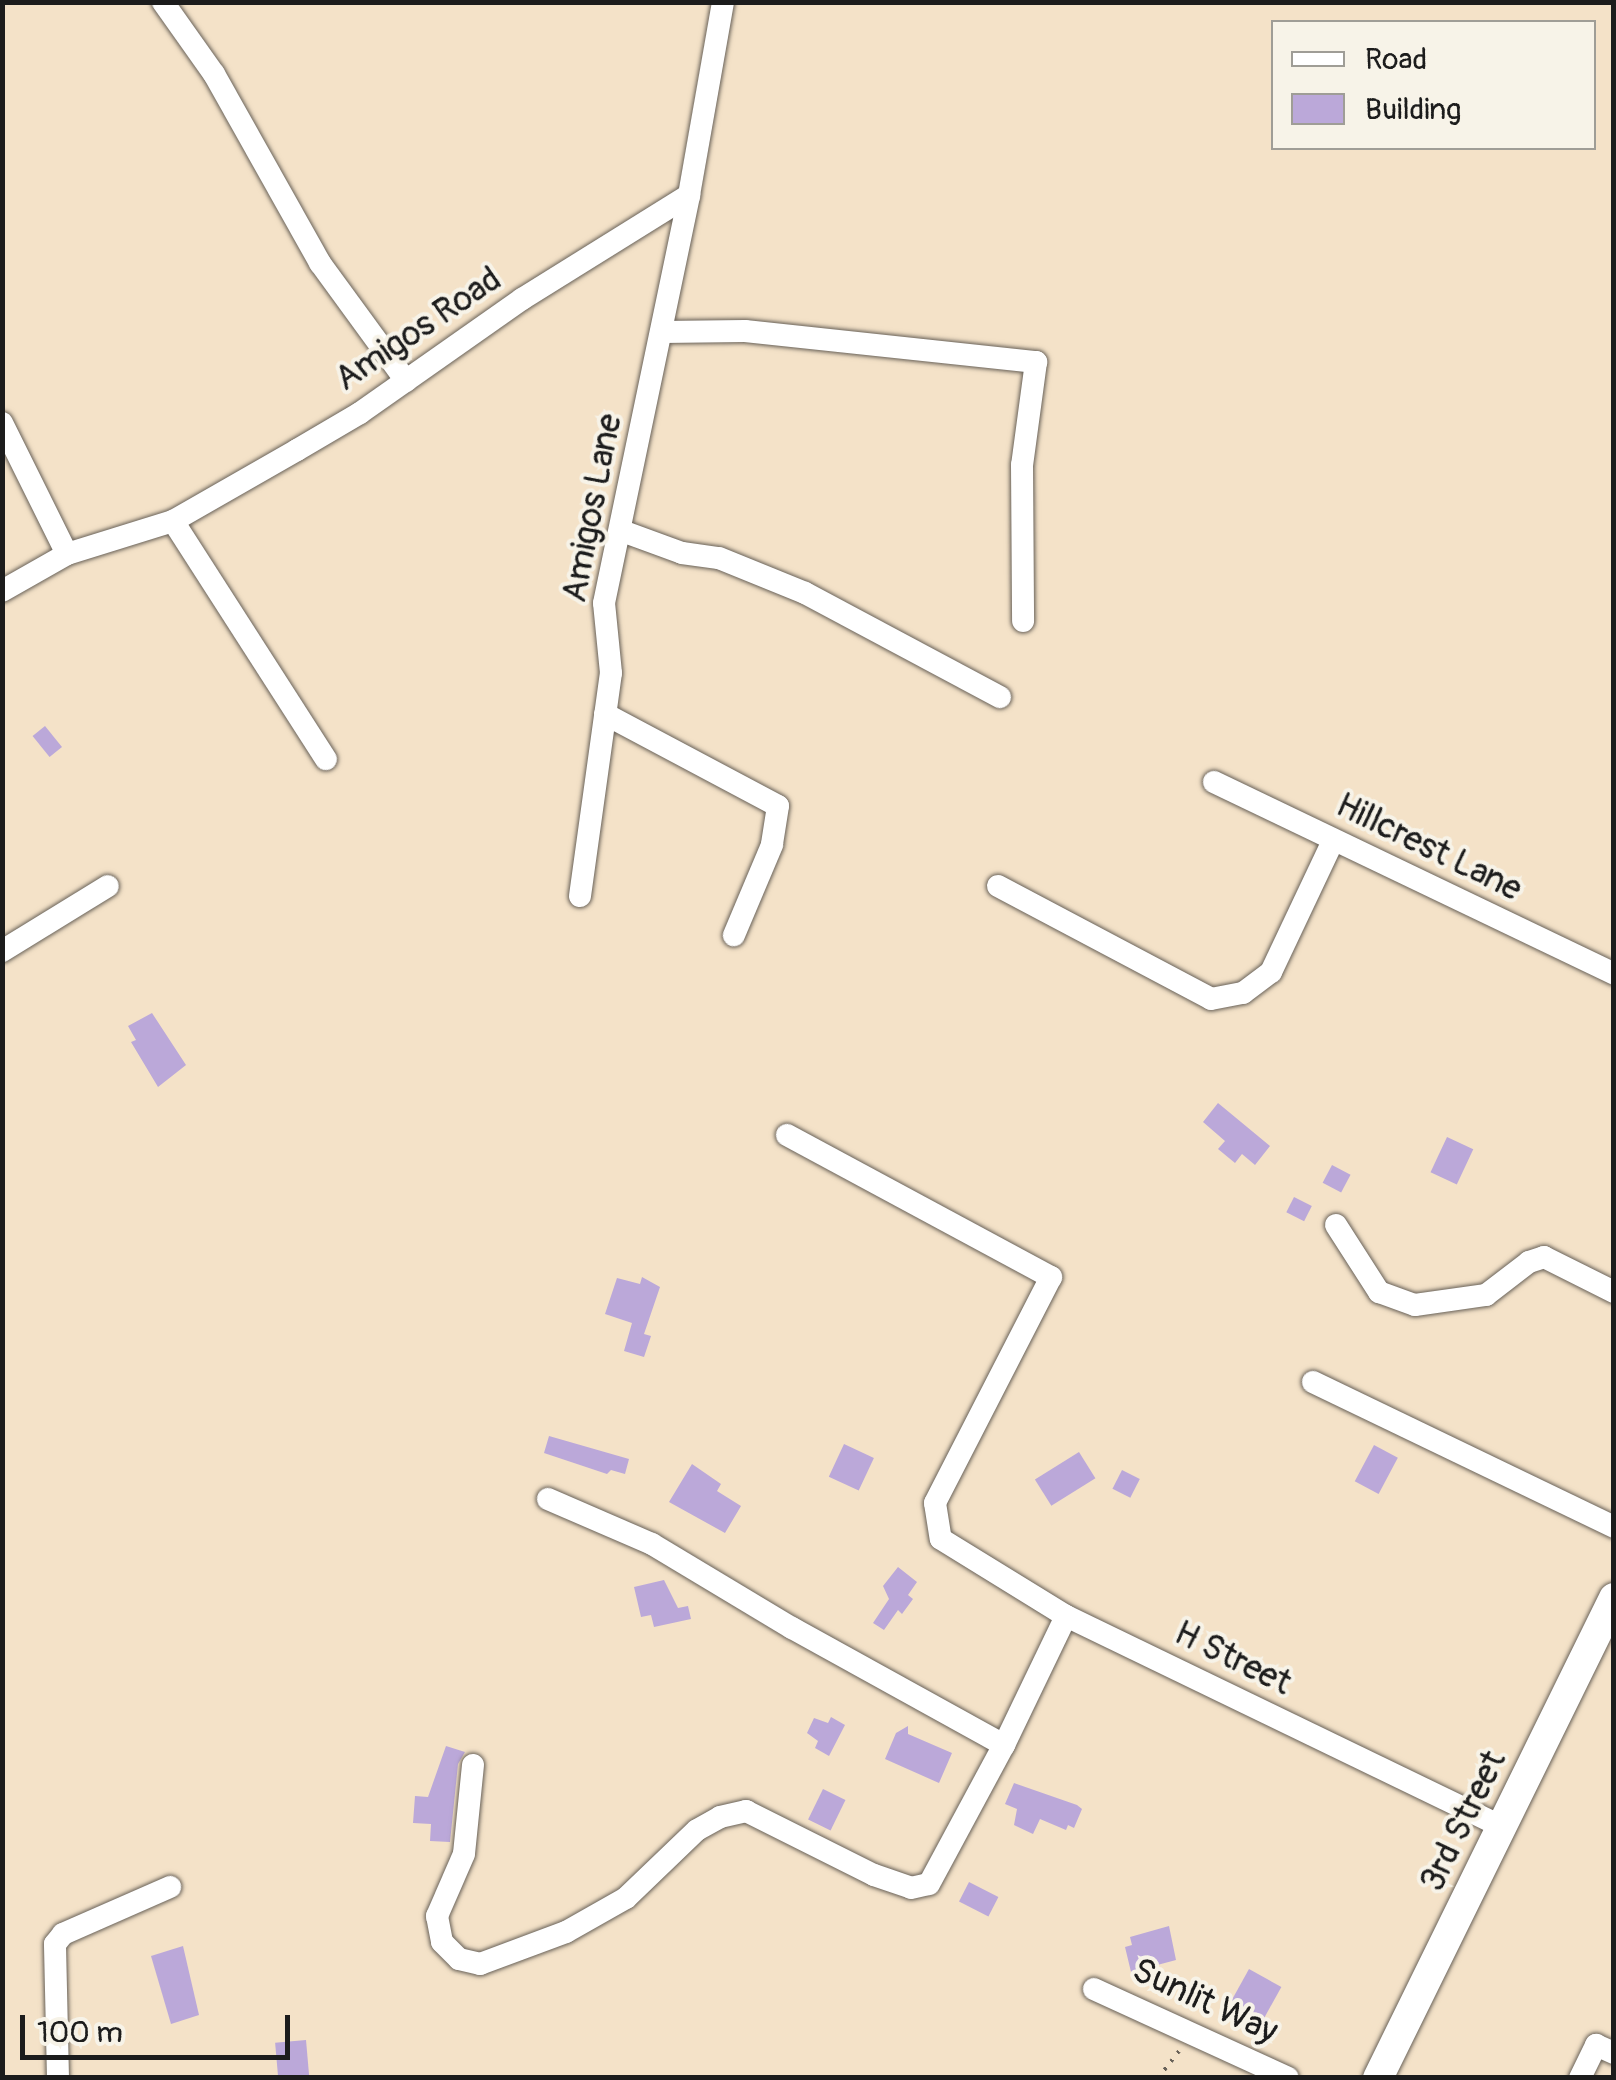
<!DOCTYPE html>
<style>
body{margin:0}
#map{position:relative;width:1616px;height:2080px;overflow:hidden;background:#f4e2c8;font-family:Pangolin,sans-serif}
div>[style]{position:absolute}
.building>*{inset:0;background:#bba8d9;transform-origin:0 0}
.path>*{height:4px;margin-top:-2px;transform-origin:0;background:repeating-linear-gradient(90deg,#686158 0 2.5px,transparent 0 10.5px)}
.roads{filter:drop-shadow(0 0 2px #686158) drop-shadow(0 0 2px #686158)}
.minor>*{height:22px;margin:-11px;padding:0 11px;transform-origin:11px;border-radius:11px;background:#fff}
.major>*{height:30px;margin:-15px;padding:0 15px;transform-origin:15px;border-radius:15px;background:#fff}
span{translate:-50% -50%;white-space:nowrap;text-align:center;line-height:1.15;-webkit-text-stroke:8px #f7f3e8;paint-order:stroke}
.street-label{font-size:35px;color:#1c1c1c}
.frame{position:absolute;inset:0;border:5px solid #1c1c1c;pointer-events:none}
.legend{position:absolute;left:1271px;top:20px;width:325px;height:130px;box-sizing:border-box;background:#f7f3e8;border:2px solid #9f9d96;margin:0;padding:12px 18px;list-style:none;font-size:30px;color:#1c1c1c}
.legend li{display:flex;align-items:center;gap:20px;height:50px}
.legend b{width:50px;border:2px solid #9f9d96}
.scale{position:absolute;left:20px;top:2015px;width:270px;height:45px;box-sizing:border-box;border:5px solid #1c1c1c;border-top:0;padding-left:12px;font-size:30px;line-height:35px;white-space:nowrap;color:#1c1c1c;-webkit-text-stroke:8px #f7f3e8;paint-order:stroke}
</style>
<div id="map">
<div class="building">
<i style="left:45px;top:726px;width:27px;height:16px;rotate:51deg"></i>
<i style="clip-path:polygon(152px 1013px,186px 1065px,158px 1087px,131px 1042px,136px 1040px,128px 1026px)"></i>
<i style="clip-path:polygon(1218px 1103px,1270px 1146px,1255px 1165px,1242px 1154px,1235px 1163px,1218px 1149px,1225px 1141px,1203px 1122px)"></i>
<i style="left:1447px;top:1137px;width:29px;height:39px;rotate:25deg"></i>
<i style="left:1332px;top:1165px;width:21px;height:20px;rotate:28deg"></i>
<i style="left:1294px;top:1197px;width:20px;height:17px;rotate:27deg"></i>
<i style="clip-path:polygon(642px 1277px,660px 1287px,644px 1334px,651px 1336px,644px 1357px,624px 1351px,632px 1323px,605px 1314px,617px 1278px,640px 1284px)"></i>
<i style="clip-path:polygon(549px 1436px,629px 1459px,625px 1474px,611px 1470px,607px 1474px,544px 1453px)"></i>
<i style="left:844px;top:1444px;width:33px;height:36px;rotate:25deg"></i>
<i style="left:1374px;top:1445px;width:27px;height:41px;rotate:28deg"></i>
<i style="left:1079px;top:1452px;width:31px;height:52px;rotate:58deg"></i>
<i style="clip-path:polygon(692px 1464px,721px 1484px,717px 1491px,741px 1506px,725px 1533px,669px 1502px)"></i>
<i style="left:1122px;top:1470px;width:20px;height:21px;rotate:27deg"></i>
<i style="clip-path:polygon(898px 1567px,917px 1582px,908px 1595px,913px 1599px,902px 1614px,898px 1610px,884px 1630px,873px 1623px,889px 1599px,883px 1586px)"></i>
<i style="clip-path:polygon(664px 1580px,678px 1608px,688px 1606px,691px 1619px,654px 1627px,651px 1615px,641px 1617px,634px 1587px)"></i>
<i style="clip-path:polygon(831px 1717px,845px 1725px,829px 1756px,815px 1748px,818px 1741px,807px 1733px,814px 1718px,828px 1723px)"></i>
<i style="clip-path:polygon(908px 1726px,908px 1734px,952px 1753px,939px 1783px,885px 1759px,896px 1733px)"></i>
<i style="clip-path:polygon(446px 1746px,465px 1752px,458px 1764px,450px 1842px,430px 1841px,431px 1824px,413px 1823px,415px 1796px,428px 1797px)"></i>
<i style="clip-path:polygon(1014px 1783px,1077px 1805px,1082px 1809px,1074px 1828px,1068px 1825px,1066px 1830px,1040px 1819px,1033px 1834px,1014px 1825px,1017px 1809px,1005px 1804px)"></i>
<i style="left:823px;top:1789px;width:25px;height:34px;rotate:26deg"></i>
<i style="left:969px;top:1882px;width:33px;height:22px;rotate:27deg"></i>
<i style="clip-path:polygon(1169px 1926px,1176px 1960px,1131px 1972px,1125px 1947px,1132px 1945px,1130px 1937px)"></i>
<i style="clip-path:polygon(183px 1946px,199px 2015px,171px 2024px,151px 1956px)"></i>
<i style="left:1249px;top:1969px;width:37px;height:44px;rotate:29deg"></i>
<i style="left:306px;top:2040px;width:38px;height:31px;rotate:85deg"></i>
</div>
<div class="path">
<i style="left:1158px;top:2078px;width:36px;rotate:-52deg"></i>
</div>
<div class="roads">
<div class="minor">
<i style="left:163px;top:2px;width:88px;rotate:54.7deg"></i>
<i style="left:214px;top:74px;width:217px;rotate:60.7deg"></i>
<i style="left:320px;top:263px;width:146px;rotate:53.9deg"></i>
<i style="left:662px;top:332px;width:83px;rotate:-0.7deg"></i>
<i style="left:745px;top:331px;width:293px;rotate:6.1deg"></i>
<i style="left:1036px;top:362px;width:104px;rotate:97.7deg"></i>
<i style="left:1022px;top:465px;width:156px;rotate:89.6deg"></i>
<i style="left:2px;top:423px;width:146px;rotate:63.6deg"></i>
<i style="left:173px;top:521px;width:283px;rotate:57.3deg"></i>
<i style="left:622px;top:531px;width:64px;rotate:20.1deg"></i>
<i style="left:682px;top:553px;width:37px;rotate:8deg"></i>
<i style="left:719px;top:558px;width:93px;rotate:22.1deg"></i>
<i style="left:805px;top:593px;width:221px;rotate:28.1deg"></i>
<i style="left:2px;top:591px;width:75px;rotate:-29.6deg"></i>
<i style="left:67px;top:554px;width:111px;rotate:-17.3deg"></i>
<i style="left:173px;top:521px;width:143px;rotate:-29.8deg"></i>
<i style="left:297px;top:450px;width:73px;rotate:-30.4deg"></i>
<i style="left:360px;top:413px;width:198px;rotate:-35.1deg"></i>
<i style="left:522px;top:299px;width:197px;rotate:-31.9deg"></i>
<i style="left:605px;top:714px;width:196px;rotate:28deg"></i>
<i style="left:778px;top:806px;width:39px;rotate:99deg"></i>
<i style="left:772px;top:845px;width:98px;rotate:112.9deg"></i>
<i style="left:1214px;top:782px;width:444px;rotate:25.6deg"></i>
<i style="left:998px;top:886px;width:241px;rotate:27.9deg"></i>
<i style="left:1211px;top:999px;width:33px;rotate:-11deg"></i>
<i style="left:1243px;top:993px;width:35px;rotate:-37deg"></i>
<i style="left:1271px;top:972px;width:145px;rotate:-64.7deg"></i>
<i style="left:580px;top:896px;width:225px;rotate:-82.1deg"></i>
<i style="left:611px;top:673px;width:70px;rotate:-95.7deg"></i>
<i style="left:604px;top:603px;width:417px;rotate:-78.2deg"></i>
<i style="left:689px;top:195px;width:196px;rotate:-80deg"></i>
<i style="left:2px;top:951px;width:124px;rotate:-31.5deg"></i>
<i style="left:787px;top:1135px;width:300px;rotate:28.3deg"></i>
<i style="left:1051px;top:1277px;width:254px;rotate:117.2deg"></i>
<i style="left:935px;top:1503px;width:36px;rotate:81deg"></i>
<i style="left:941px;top:1539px;width:147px;rotate:31.6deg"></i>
<i style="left:1066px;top:1616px;width:484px;rotate:25.8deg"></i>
<i style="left:1336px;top:1225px;width:80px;rotate:57.3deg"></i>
<i style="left:1379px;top:1292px;width:38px;rotate:20deg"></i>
<i style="left:1415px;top:1305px;width:72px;rotate:-8deg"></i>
<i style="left:1486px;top:1295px;width:54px;rotate:-37.5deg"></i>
<i style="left:1529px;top:1262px;width:16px;rotate:-18deg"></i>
<i style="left:1544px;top:1257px;width:78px;rotate:26.6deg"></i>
<i style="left:1313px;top:1382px;width:334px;rotate:25.7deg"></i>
<i style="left:548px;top:1499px;width:113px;rotate:23.4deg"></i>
<i style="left:652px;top:1544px;width:163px;rotate:31deg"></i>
<i style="left:792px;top:1628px;width:242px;rotate:28.9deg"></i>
<i style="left:473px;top:1765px;width:89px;rotate:95.8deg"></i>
<i style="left:464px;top:1854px;width:68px;rotate:113.5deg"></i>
<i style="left:437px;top:1916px;width:26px;rotate:79deg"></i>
<i style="left:442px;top:1942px;width:24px;rotate:45deg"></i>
<i style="left:459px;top:1959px;width:22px;rotate:13deg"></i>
<i style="left:480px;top:1964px;width:92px;rotate:-20.4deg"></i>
<i style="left:566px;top:1932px;width:69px;rotate:-29.5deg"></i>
<i style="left:626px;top:1898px;width:98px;rotate:-43.8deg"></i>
<i style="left:697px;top:1830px;width:26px;rotate:-29deg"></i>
<i style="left:720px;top:1817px;width:27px;rotate:-13deg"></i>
<i style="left:746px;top:1811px;width:143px;rotate:26.6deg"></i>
<i style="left:874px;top:1875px;width:39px;rotate:19deg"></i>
<i style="left:911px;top:1888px;width:18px;rotate:-13deg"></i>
<i style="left:929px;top:1884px;width:158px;rotate:-61.7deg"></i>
<i style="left:1004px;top:1745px;width:143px;rotate:-64.3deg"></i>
<i style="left:1094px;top:1989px;width:213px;rotate:24.6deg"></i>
<i style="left:58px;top:2078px;width:134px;rotate:-91.3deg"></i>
<i style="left:55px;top:1944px;width:13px;rotate:-51deg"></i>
<i style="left:63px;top:1934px;width:117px;rotate:-23.7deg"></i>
<i style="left:1580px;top:2078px;width:37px;rotate:-64deg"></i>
<i style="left:1596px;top:2045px;width:20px;rotate:24deg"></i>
</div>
<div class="major">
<i style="left:1378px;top:2078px;width:535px;rotate:-63.82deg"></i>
</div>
</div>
<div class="street-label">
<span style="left:418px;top:329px;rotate:-34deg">Amigos Road</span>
<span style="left:592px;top:508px;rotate:-79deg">Amigos Lane</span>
<span style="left:1429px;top:847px;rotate:26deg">Hillcrest Lane</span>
<span style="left:1233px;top:1658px;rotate:26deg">H Street</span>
<span style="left:1463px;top:1821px;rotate:-64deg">3rd Street</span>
<span style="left:1205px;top:2001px;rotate:25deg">Sunlit Way</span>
</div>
<div class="frame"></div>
<ul class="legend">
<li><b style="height:12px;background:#fff"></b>Road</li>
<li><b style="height:28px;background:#bba8d9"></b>Building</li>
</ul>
<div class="scale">100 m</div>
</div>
